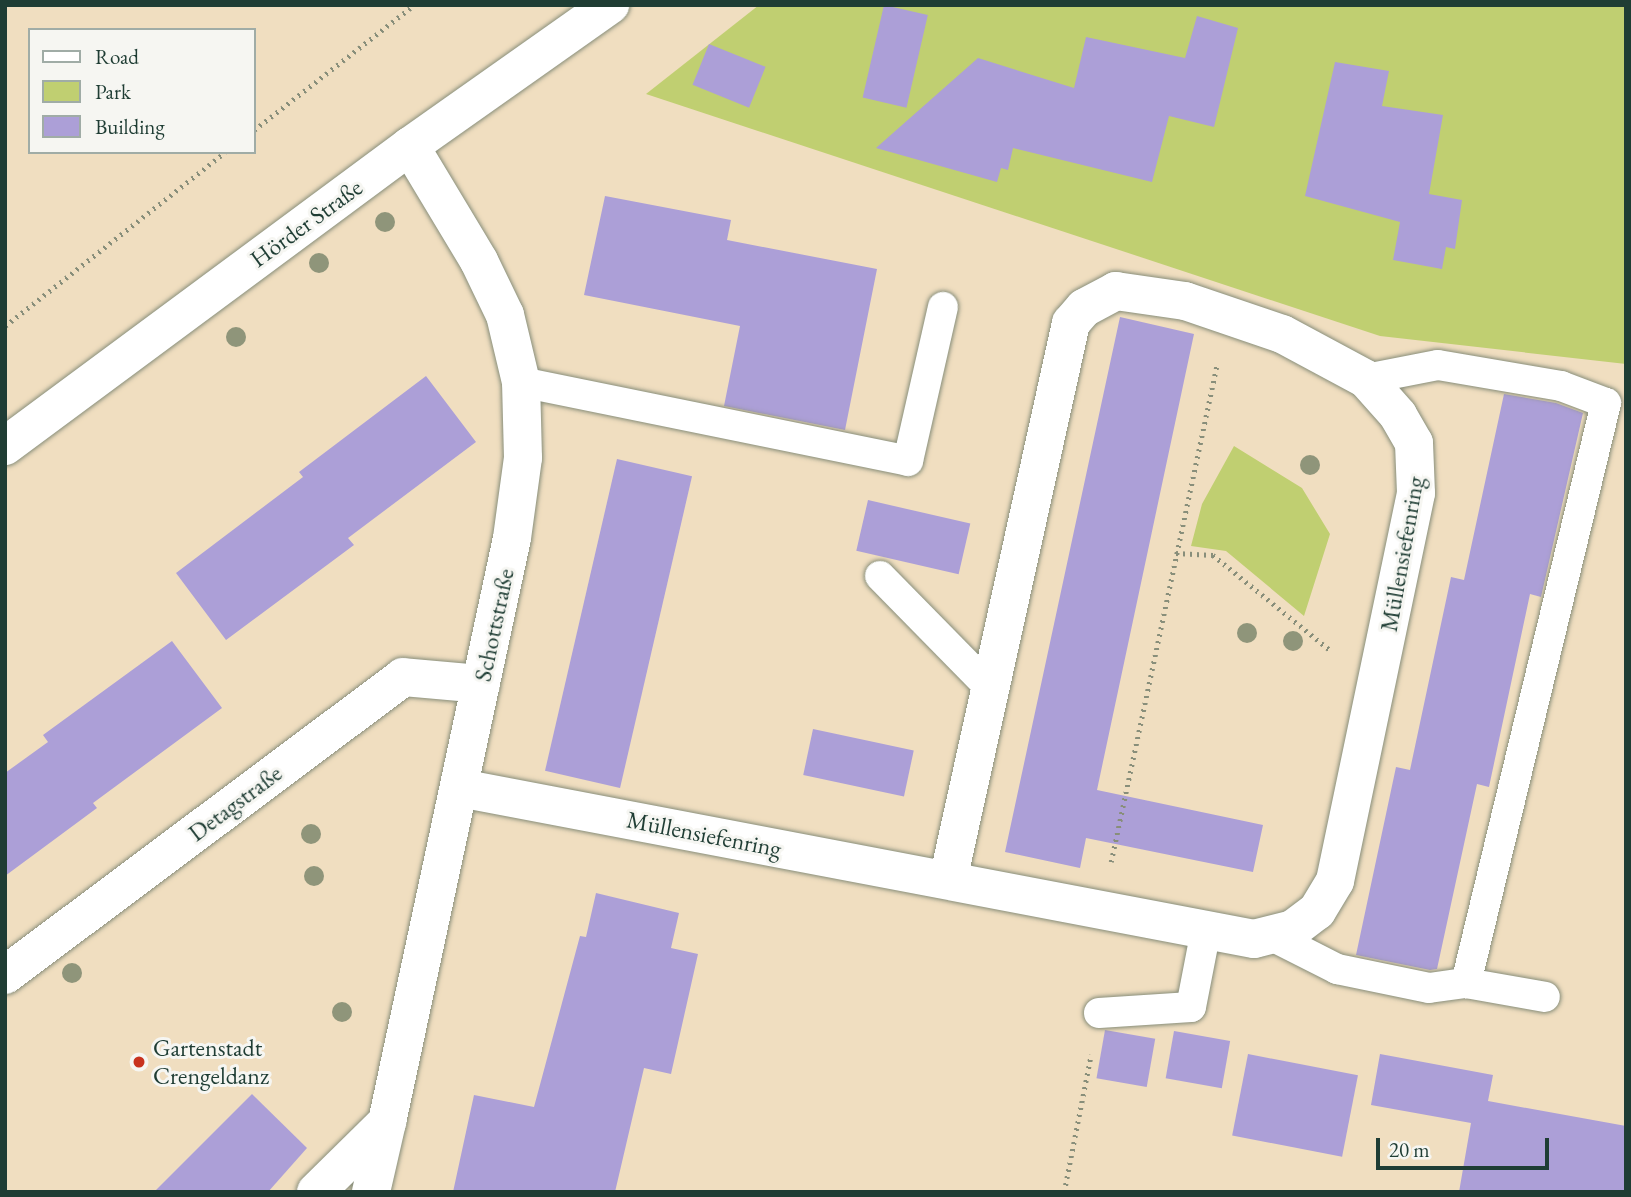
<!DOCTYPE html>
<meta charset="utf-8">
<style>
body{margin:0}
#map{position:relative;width:1631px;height:1197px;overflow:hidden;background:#f0dec0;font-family:"EB Garamond",serif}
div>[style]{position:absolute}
.green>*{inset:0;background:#c0cf71}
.building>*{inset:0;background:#ac9fd7;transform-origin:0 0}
.path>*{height:4.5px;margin-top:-2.25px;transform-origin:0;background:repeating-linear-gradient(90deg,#888e7a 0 2px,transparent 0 7px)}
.roads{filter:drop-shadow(0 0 2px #888e7a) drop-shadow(0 0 2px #888e7a)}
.lane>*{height:30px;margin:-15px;padding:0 15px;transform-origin:15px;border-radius:15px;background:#fff}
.street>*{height:38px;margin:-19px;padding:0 19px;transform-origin:19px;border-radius:19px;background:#fff}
.secondary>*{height:38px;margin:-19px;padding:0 19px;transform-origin:19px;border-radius:19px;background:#fff}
.trees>*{width:20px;height:20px;margin:-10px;border-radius:50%;background:#8f957a}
.dots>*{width:19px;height:19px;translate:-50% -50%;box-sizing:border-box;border:4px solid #f6f6f2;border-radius:50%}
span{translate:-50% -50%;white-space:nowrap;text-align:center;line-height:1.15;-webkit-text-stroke:6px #f6f6f2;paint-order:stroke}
.street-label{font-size:24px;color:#1f3d34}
.poi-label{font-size:24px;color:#1f3d34}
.left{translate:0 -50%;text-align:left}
.frame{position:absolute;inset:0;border:7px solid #1f3d34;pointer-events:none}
.legend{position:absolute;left:28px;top:28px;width:228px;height:126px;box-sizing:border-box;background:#f6f6f2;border:2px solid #a0aca6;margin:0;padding:9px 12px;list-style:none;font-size:21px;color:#1f3d34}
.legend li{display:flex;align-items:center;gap:14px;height:35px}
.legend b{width:35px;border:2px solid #a0aca6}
.scale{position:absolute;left:1376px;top:1138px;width:173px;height:32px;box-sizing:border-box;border:4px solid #1f3d34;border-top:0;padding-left:9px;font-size:21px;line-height:24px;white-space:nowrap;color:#1f3d34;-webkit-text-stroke:5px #f6f6f2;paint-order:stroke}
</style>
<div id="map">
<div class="green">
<i style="clip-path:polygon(759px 5px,1626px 5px,1626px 364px,1380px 336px,646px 94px)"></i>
<i style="clip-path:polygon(1234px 446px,1302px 488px,1330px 534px,1304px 616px,1226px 551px,1191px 546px,1202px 504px)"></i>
</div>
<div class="building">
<i style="left:884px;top:5px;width:45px;height:95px;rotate:13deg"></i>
<i style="clip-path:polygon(1197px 16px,1238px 28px,1214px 127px,1169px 116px,1152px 182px,1013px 148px,1008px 170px,1001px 168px,997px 182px,876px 148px,978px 58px,1074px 88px,1086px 37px,1185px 58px)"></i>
<i style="left:709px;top:44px;width:61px;height:44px;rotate:22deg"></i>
<i style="clip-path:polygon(1335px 62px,1389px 71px,1382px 106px,1443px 115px,1429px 194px,1462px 200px,1455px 249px,1446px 247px,1442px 269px,1393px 260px,1400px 222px,1305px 196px)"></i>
<i style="clip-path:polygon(605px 196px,731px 220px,727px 240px,877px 269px,845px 430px,724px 406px,740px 326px,584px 295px)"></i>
<i style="clip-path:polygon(1120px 317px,1194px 334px,1097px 790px,1263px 825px,1253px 872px,1086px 838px,1080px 868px,1005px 852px)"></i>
<i style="clip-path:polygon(426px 376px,476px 442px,348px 538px,354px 545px,226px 640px,176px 573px,303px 477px,299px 472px)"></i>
<i style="clip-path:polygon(1504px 394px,1556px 403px,1583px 413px,1541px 597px,1530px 594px,1489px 787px,1477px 784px,1437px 969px,1430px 970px,1356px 955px,1396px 767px,1410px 770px,1451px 577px,1464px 580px)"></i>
<i style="left:617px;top:459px;width:77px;height:320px;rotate:13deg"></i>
<i style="left:868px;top:500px;width:105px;height:52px;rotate:13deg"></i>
<i style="clip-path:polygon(172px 641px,222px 708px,93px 803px,97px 808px,5px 876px,5px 773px,48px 742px,43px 735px)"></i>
<i style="left:813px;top:729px;width:103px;height:47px;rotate:12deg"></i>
<i style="clip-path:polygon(596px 893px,679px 913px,671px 948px,698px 954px,671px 1074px,644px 1068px,615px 1192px,453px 1192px,474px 1095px,534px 1107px,580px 936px,586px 937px)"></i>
<i style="left:1105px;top:1030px;width:51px;height:49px;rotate:10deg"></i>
<i style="left:1174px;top:1031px;width:57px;height:48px;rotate:10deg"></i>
<i style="left:1248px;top:1054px;width:112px;height:83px;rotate:11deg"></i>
<i style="clip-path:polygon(1380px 1054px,1493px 1075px,1488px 1101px,1626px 1126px,1626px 1192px,1459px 1192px,1471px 1123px,1371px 1105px)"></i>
<i style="clip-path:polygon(252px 1094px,307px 1148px,268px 1192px,154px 1192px)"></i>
</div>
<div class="path">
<i style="left:254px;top:130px;width:203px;rotate:-38deg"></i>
<i style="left:5px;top:326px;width:280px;rotate:-38.3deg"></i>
<i style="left:1176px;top:553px;width:37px;rotate:3deg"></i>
<i style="left:1213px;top:555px;width:152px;rotate:39.1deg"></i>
<i style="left:1111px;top:862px;width:509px;rotate:-77.98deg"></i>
<i style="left:1064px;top:1192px;width:140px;rotate:-78.9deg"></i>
</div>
<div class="roads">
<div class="lane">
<i style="left:1366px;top:379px;width:73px;rotate:-11deg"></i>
<i style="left:1438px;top:365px;width:125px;rotate:9.7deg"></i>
<i style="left:1561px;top:386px;width:48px;rotate:20.7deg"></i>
<i style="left:1606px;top:403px;width:597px;rotate:103.57deg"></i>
<i style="left:521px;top:382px;width:395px;rotate:11.5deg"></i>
<i style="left:908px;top:461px;width:158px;rotate:-77.2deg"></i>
<i style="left:880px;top:576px;width:157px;rotate:45.5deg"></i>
<i style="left:1274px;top:937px;width:71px;rotate:26.9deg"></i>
<i style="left:1337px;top:969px;width:94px;rotate:11.7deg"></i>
<i style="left:1429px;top:988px;width:37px;rotate:-8deg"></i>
<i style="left:1466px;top:983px;width:80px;rotate:10deg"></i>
<i style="left:1099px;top:1013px;width:92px;rotate:-3.7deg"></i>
<i style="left:1191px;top:1007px;width:78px;rotate:-79deg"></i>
</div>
<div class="street">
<i style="left:460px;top:788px;width:808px;rotate:10.77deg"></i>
<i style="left:1254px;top:939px;width:40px;rotate:-14.4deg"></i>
<i style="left:1293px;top:929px;width:30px;rotate:-37deg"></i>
<i style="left:1317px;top:911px;width:35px;rotate:-59deg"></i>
<i style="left:1335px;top:881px;width:396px;rotate:-78.2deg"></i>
<i style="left:1416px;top:493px;width:50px;rotate:-92.3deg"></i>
<i style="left:1414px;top:443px;width:32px;rotate:-120deg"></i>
<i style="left:1398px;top:415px;width:48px;rotate:-131.6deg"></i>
<i style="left:1366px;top:379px;width:95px;rotate:-151.8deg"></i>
<i style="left:1282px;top:334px;width:102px;rotate:-161.2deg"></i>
<i style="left:1185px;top:301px;width:70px;rotate:-171.8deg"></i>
<i style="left:1116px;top:291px;width:36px;rotate:152deg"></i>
<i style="left:1084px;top:308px;width:20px;rotate:131deg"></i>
<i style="left:1071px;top:323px;width:570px;rotate:102.45deg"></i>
<i style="left:5px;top:975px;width:497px;rotate:-36.8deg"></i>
<i style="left:403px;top:677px;width:78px;rotate:5.1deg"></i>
<i style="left:316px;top:1192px;width:100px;rotate:-44.6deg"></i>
<i style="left:387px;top:1122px;width:597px;rotate:-77.92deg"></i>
<i style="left:512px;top:538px;width:81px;rotate:-82.2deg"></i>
<i style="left:523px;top:458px;width:76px;rotate:-91.5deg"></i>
<i style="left:521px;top:382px;width:69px;rotate:-103.4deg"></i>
<i style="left:505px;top:315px;width:60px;rotate:-115.7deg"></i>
<i style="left:479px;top:261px;width:134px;rotate:-121deg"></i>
<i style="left:371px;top:1192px;width:72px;rotate:-77.1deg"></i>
</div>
<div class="secondary">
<i style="left:5px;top:446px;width:504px;rotate:-36.53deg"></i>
<i style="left:410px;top:146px;width:245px;rotate:-35.2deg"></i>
</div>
</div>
<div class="trees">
<i style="left:385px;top:222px"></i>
<i style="left:319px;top:263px"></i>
<i style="left:236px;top:337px"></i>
<i style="left:1310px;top:465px"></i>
<i style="left:1247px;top:633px"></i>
<i style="left:1293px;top:641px"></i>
<i style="left:311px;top:834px"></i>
<i style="left:314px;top:876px"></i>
<i style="left:72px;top:973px"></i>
<i style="left:342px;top:1012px"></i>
</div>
<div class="dots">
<i style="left:139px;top:1062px;background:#c8321e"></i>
</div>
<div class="street-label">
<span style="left:306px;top:223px;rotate:-36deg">Hörder Straße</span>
<span style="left:1402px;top:554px;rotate:-80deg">Müllensiefenring</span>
<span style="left:494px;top:625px;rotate:-78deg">Schottstraße</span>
<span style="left:235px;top:803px;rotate:-37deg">Detagstraße</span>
<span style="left:704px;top:834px;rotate:11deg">Müllensiefenring</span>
</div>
<div class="poi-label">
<span class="left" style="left:153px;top:1062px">Gartenstadt<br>Crengeldanz</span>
</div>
<div class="frame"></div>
<ul class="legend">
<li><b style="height:9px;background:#fff"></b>Road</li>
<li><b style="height:19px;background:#c0cf71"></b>Park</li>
<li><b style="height:19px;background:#ac9fd7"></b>Building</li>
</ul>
<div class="scale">20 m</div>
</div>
